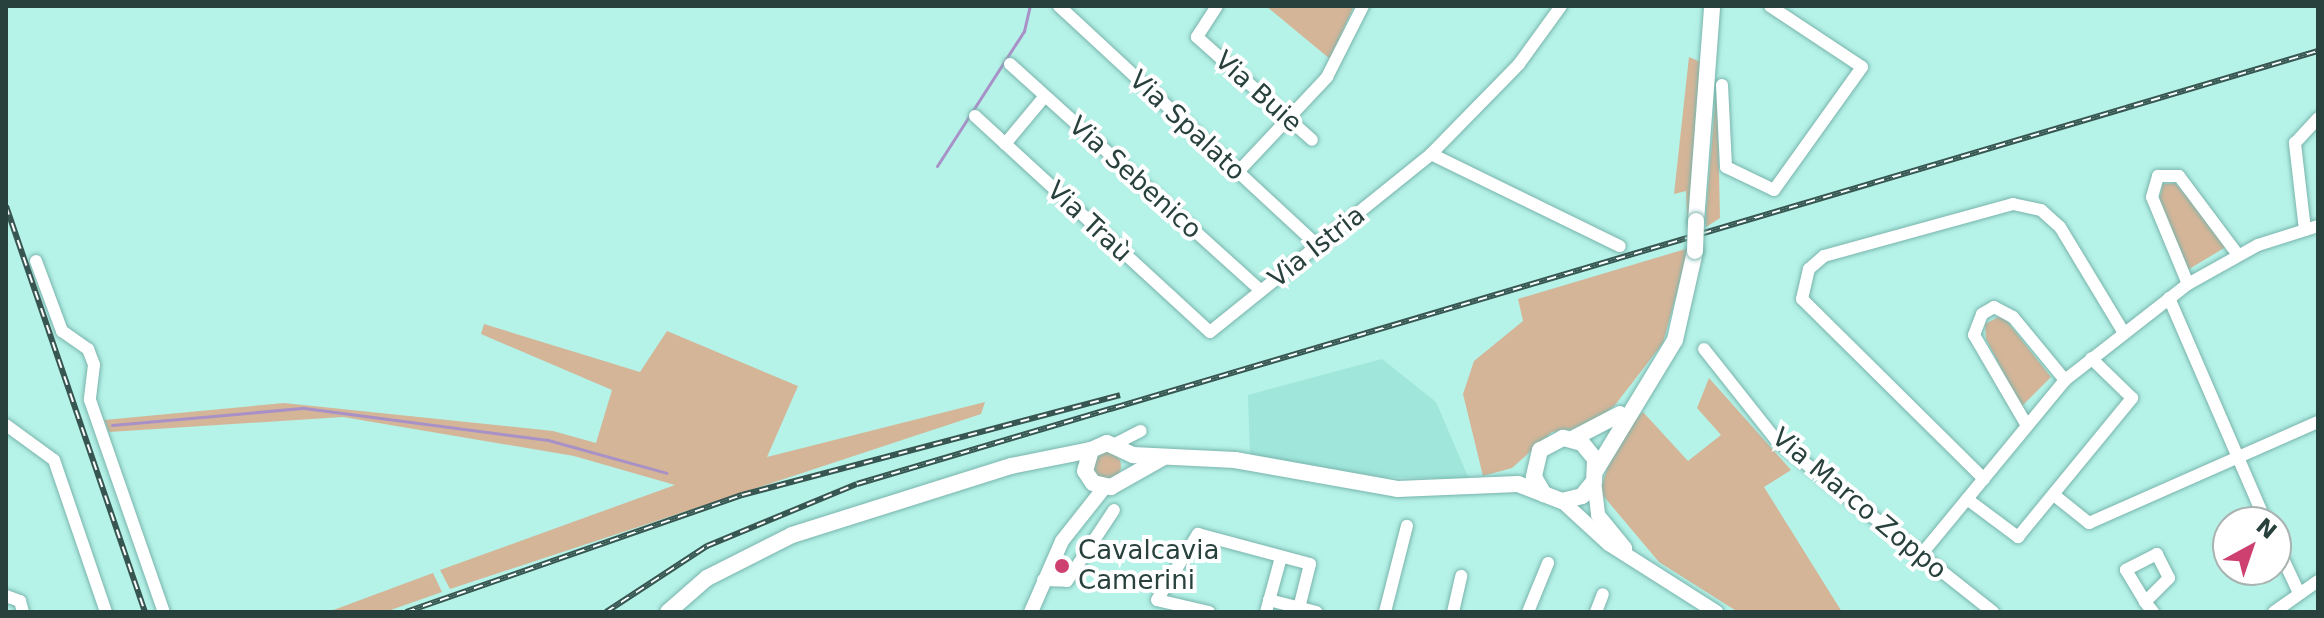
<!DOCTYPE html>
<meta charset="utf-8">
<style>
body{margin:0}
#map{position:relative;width:2324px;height:618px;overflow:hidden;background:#b5f2e8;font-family:"DejaVu Sans",sans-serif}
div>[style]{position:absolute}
.built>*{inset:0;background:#a0e6db}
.green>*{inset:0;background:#d5b598}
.round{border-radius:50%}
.stream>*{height:3px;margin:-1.5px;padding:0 1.5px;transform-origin:1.5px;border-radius:1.5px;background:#a891c6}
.roads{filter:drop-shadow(0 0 2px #79b4ac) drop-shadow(0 0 2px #79b4ac)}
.minor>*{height:12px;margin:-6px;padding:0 6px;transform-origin:6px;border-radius:6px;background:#fff}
.tertiary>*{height:14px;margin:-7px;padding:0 7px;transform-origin:7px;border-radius:7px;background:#fff}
.secondary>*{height:16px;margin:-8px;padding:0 8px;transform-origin:8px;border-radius:8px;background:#fff}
.rail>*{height:6px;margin-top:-3px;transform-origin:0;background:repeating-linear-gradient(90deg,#fff 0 9px,#385651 0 18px);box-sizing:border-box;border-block:2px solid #385651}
.bridges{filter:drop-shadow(0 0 2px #79b4ac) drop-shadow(0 0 2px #79b4ac)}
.secondary-bridge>*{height:16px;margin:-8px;padding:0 8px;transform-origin:8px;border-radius:8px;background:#fff}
.dots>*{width:22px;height:22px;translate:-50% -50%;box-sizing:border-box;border:4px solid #fff;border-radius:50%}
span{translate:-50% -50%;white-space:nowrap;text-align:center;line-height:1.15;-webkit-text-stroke:8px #fff;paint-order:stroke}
.street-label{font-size:26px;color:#28413d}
.poi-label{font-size:26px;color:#28413d}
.left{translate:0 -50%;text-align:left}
.frame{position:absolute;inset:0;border:8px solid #28413d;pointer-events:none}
.north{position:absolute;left:2212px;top:506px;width:80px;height:80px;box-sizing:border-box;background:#fff;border:2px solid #a9b3b1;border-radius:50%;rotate:40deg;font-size:22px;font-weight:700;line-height:32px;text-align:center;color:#28413d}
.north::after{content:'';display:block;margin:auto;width:28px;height:36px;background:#cd406f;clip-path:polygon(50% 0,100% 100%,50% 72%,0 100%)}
</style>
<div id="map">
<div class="built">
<i style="clip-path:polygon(1382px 359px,1436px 402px,1469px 479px,1382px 477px,1250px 455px,1248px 395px)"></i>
</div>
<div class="green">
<i style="clip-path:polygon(1266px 6px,1354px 6px,1330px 59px)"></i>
<i style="clip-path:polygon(1689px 57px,1703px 63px,1688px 233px,1686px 191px,1674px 194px)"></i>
<i style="clip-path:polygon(1717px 82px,1720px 218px,1706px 227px,1706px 211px)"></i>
<i style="clip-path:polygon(2175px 183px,2229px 245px,2186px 271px,2159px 200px,2163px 184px)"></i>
<i style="clip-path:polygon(1689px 248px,1663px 343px,1615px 405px,1588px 427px,1552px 432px,1512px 468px,1483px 476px,1463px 394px,1474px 361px,1523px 321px,1518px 299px)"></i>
<i style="clip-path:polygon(2002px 315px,2051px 377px,2021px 407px,1986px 339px,1985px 324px)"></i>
<i style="clip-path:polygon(484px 324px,640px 372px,667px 331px,798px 386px,767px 457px,985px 402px,981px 414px,450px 589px,440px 570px,675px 485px,574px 456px,343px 417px,109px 432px,104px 420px,284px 403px,553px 431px,596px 443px,612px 390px,481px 334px)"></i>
<i style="clip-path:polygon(1709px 378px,1791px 470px,1764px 487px,1842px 612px,1738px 612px,1659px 562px,1600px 492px,1616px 439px,1643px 412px,1688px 461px,1721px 435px,1697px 408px)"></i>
<i class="round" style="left:1093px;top:452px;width:28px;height:28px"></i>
<i style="clip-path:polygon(433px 573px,442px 592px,385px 612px,328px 612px)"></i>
</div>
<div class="stream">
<i style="left:937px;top:166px;width:161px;rotate:-57.2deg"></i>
<i style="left:1024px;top:31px;width:26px;rotate:-77deg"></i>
<i style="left:112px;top:425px;width:193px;rotate:-5.1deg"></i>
<i style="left:304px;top:408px;width:246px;rotate:7.5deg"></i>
<i style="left:548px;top:440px;width:123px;rotate:15.5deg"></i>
</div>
<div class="roads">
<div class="minor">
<i style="left:1059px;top:6px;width:350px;rotate:42.8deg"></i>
<i style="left:1217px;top:6px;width:37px;rotate:123deg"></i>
<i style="left:1197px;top:37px;width:154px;rotate:41.8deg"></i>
<i style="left:1010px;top:64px;width:338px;rotate:42.1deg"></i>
<i style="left:1722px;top:85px;width:82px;rotate:87.2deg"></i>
<i style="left:1726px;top:167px;width:53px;rotate:25.6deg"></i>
<i style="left:1774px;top:190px;width:151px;rotate:-54.4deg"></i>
<i style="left:1862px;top:67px;width:110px;rotate:-146.5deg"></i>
<i style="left:975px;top:116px;width:319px;rotate:42.6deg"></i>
<i style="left:1210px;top:332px;width:284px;rotate:-38.8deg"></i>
<i style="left:1431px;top:154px;width:126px;rotate:-45.6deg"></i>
<i style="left:1519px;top:64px;width:72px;rotate:-54.1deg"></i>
<i style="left:1005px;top:144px;width:62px;rotate:-50.2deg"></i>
<i style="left:1431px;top:154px;width:210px;rotate:26deg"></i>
<i style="left:1237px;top:173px;width:132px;rotate:-46.8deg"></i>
<i style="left:1327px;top:77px;width:80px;rotate:-63.1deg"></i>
<i style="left:2305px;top:230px;width:88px;rotate:-96.6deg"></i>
<i style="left:2295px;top:143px;width:34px;rotate:-47deg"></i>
<i style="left:36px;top:261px;width:75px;rotate:69.6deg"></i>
<i style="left:62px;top:331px;width:32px;rotate:35deg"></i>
<i style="left:88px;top:349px;width:17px;rotate:69deg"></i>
<i style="left:94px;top:365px;width:35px;rotate:97deg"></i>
<i style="left:90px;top:400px;width:225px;rotate:70.8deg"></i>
<i style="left:2188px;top:284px;width:94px;rotate:-112.5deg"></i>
<i style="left:2152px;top:197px;width:22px;rotate:-74deg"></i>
<i style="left:2158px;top:176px;width:21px"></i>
<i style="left:2179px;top:176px;width:99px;rotate:53.2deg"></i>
<i style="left:2169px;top:298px;width:244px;rotate:66.6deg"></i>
<i style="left:1704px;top:349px;width:116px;rotate:51.6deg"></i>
<i style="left:1776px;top:440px;width:277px;rotate:38.4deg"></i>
<i style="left:2026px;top:424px;width:103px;rotate:-120.3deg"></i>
<i style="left:1974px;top:335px;width:22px;rotate:-69deg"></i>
<i style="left:1982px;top:314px;width:14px;rotate:-30deg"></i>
<i style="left:1994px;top:307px;width:21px;rotate:28deg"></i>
<i style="left:2013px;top:317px;width:82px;rotate:50.5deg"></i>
<i style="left:6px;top:425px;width:59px;rotate:36.1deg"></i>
<i style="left:54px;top:460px;width:161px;rotate:71.1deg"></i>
<i style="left:1113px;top:445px;width:31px;rotate:-27deg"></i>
<i style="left:1984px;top:479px;width:256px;rotate:-135.3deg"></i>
<i style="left:1802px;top:299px;width:31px;rotate:-77deg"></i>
<i style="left:1809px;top:269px;width:20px;rotate:-41deg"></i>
<i style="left:1824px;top:256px;width:196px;rotate:-15.4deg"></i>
<i style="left:2013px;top:204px;width:29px;rotate:12deg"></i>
<i style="left:2041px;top:210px;width:25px;rotate:42deg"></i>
<i style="left:2060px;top:227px;width:124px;rotate:58.9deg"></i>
<i style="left:2054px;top:495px;width:45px;rotate:38.7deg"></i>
<i style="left:2089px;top:523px;width:250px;rotate:-23.8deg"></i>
<i style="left:1967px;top:499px;width:64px;rotate:36.7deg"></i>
<i style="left:2018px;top:537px;width:180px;rotate:-50.6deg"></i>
<i style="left:2132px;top:398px;width:57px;rotate:-135.7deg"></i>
<i style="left:2276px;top:544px;width:54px;rotate:64.9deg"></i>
<i style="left:1920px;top:556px;width:228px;rotate:-50.5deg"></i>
<i style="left:2065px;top:380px;width:156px;rotate:-38deg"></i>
<i style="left:2188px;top:284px;width:80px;rotate:-29.1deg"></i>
<i style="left:2258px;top:245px;width:63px;rotate:-17.6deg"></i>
<i style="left:1043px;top:580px;width:24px;rotate:2deg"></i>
<i style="left:1067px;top:581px;width:85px;rotate:-56.5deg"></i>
<i style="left:6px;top:596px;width:15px;rotate:20deg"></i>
<i style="left:20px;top:601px;width:11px;rotate:75deg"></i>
<i style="left:1269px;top:600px;width:49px;rotate:14.3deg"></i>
<i style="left:2145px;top:602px;width:34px;rotate:-45deg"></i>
<i style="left:2169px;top:578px;width:27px;rotate:-117deg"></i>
<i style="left:2157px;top:554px;width:35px;rotate:153deg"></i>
<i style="left:2126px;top:570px;width:37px;rotate:59deg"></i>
<i style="left:2145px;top:602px;width:13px;rotate:51deg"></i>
<i style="left:1209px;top:612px;width:53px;rotate:-167deg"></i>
<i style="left:1157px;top:600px;width:78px;rotate:-58.2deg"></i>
<i style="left:1198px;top:534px;width:116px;rotate:15deg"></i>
<i style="left:1310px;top:564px;width:45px;rotate:104deg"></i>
<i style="left:1266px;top:612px;width:57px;rotate:-74.7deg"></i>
<i style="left:1385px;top:612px;width:89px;rotate:-75.7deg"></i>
<i style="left:1453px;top:612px;width:37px;rotate:-77deg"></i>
<i style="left:1528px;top:612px;width:53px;rotate:-67.8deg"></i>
<i style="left:1596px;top:612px;width:19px;rotate:-69deg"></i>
<i style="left:2274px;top:612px;width:54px;rotate:-35.2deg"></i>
</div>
<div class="tertiary">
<i style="left:1594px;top:481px;width:34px;rotate:83deg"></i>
<i style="left:1598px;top:515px;width:43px;rotate:50.7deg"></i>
<i style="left:1562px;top:501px;width:64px;rotate:42.5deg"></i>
<i style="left:1609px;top:544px;width:127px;rotate:32.4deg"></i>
<i style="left:1031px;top:612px;width:77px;rotate:-66.4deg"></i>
<i style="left:1062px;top:541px;width:68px;rotate:-51.6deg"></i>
</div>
<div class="secondary">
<i style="left:1696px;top:221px;width:216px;rotate:-85.7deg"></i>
<i style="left:1572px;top:439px;width:54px;rotate:-27.5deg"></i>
<i style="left:1162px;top:458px;width:59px;rotate:150.4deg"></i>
<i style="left:1111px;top:487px;width:18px;rotate:-167deg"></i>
<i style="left:1093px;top:483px;width:14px;rotate:-124deg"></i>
<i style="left:1085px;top:471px;width:22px;rotate:-74deg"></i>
<i style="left:1091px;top:450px;width:17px;rotate:-24deg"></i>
<i style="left:1107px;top:443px;width:29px;rotate:25deg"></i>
<i style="left:1133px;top:455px;width:102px;rotate:2.8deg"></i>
<i style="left:1235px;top:460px;width:166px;rotate:10.1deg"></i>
<i style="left:1398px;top:489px;width:120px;rotate:-2.4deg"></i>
<i style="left:1518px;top:484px;width:47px;rotate:21.1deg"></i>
<i style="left:1562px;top:501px;width:21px;rotate:-14deg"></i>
<i style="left:1582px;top:496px;width:19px;rotate:-51deg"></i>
<i style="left:1594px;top:481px;width:22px;rotate:-87deg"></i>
<i style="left:1595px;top:459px;width:21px;rotate:-129deg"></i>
<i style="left:1582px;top:443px;width:20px;rotate:-165deg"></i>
<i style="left:1563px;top:438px;width:26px;rotate:152deg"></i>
<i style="left:1540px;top:450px;width:28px;rotate:103deg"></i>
<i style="left:1534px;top:477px;width:20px;rotate:60deg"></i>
<i style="left:1596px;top:470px;width:152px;rotate:-58.7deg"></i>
<i style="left:1675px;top:340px;width:91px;rotate:-77.3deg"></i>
<i style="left:668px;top:612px;width:52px;rotate:-41.1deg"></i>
<i style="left:707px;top:578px;width:95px;rotate:-26.8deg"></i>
<i style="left:792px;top:535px;width:230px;rotate:-17.5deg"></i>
<i style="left:1011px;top:466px;width:82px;rotate:-11.3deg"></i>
</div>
</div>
<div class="rail">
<i style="left:6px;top:206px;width:429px;rotate:71.1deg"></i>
<i style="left:406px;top:612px;width:356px;rotate:-19.2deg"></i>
<i style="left:742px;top:495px;width:391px;rotate:-14.8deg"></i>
<i style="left:606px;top:612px;width:121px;rotate:-33.2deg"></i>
<i style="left:707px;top:546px;width:162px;rotate:-22.5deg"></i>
<i style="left:857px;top:484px;width:1524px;rotate:-16.51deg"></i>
</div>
<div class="bridges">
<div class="secondary-bridge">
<i style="left:1695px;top:251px;width:30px;rotate:-88deg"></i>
</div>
</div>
<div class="dots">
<i style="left:1062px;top:566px;background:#cd406f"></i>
</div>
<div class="street-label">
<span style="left:1258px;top:92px;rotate:42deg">Via Buie</span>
<span style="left:1187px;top:126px;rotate:43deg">Via Spalato</span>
<span style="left:1135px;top:178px;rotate:42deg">Via Sebenico</span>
<span style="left:1089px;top:222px;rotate:43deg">Via Traù</span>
<span style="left:1317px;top:247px;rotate:-38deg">Via Istria</span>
<span style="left:1859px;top:504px;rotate:40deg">Via Marco Zoppo</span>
</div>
<div class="poi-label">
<span class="left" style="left:1078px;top:566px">Cavalcavia<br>Camerini</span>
</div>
<div class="frame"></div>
<div class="north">N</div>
</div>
